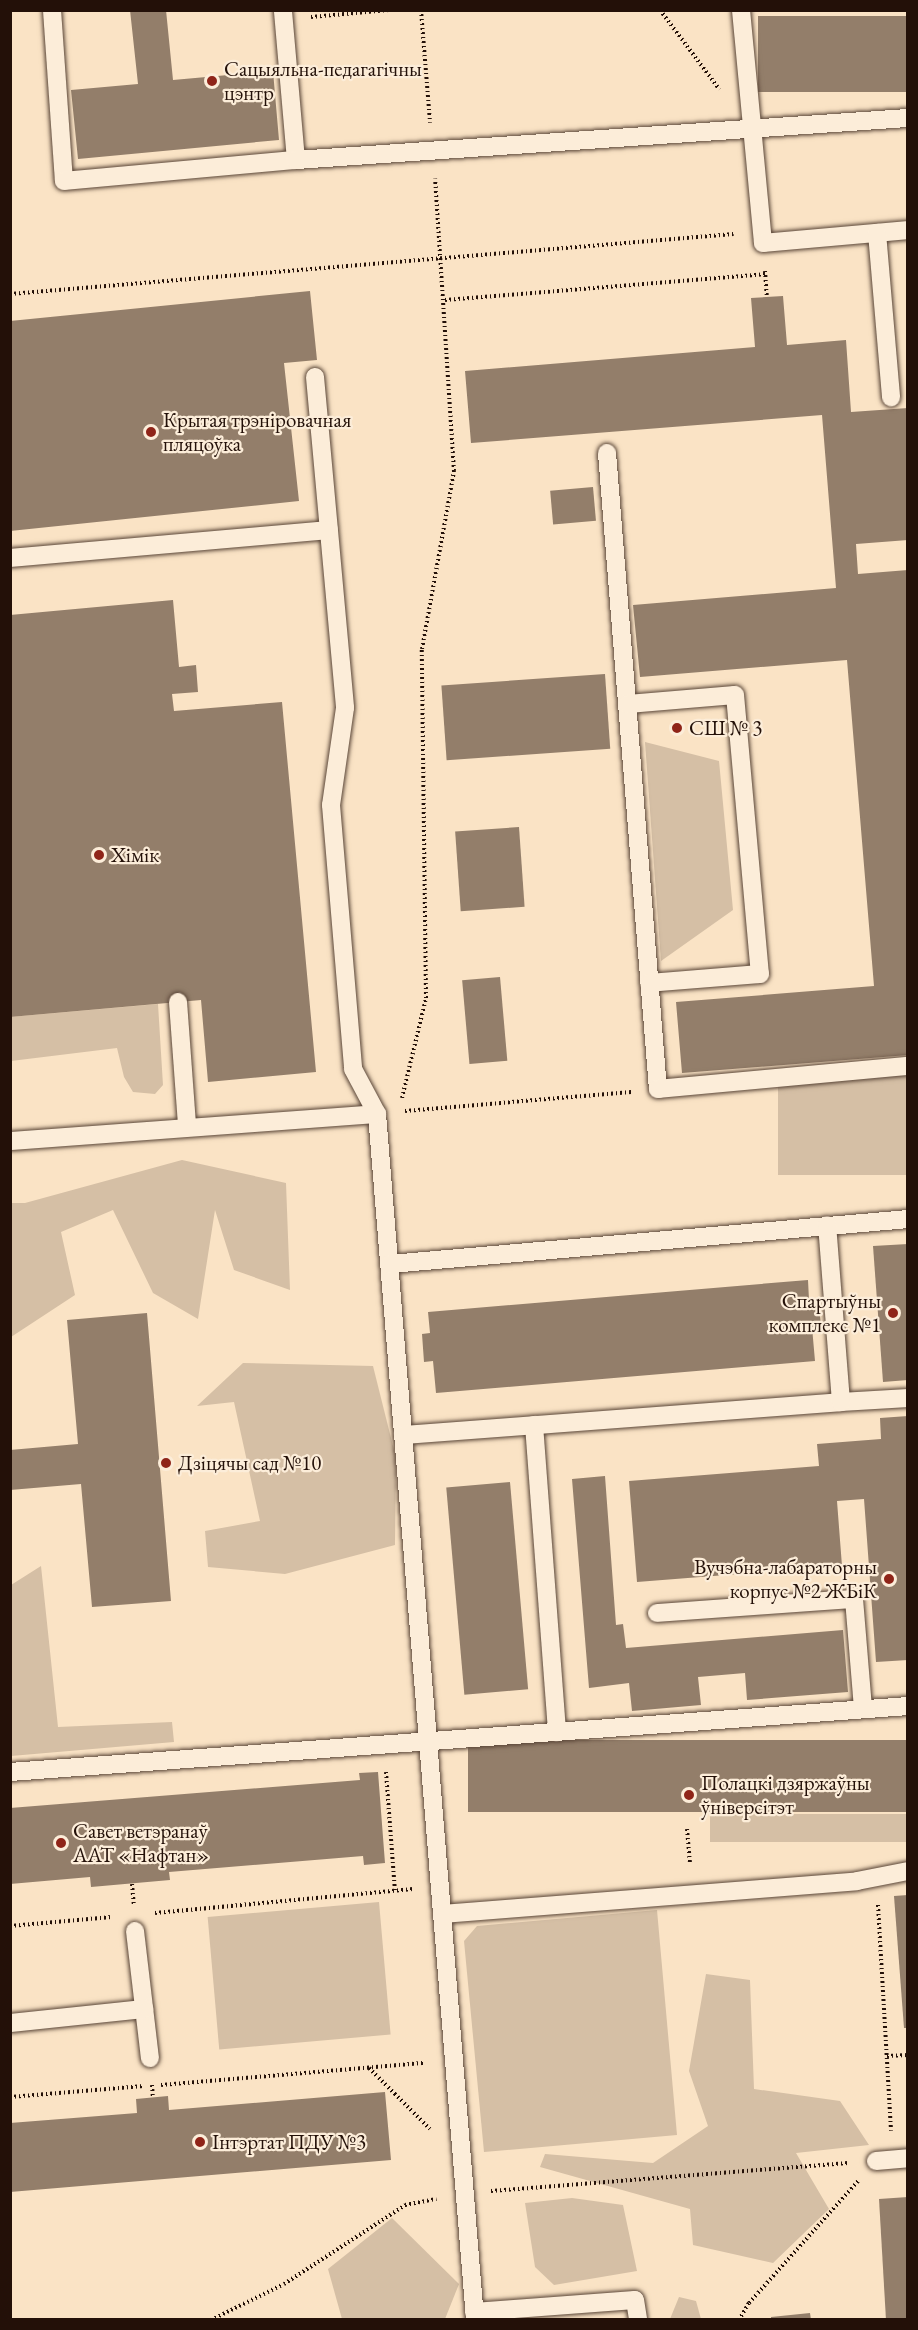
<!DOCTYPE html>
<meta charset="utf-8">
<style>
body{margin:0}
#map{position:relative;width:918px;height:2330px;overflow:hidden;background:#fae3c5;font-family:"EB Garamond",serif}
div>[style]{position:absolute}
.green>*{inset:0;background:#d5bfa5;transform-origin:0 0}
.building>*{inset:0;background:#937e6a;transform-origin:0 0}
.path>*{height:4px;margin-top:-2px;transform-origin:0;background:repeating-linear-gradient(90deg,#231008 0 1.5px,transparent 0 4.5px)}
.roads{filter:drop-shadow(0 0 2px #594537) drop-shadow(0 0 2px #594537)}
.lane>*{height:18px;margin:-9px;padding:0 9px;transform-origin:9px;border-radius:9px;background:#fcedd9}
.dots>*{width:16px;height:16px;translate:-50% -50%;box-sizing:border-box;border:3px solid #fcedd9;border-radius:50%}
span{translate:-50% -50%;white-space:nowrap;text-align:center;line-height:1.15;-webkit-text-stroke:4.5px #fcedd9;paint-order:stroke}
.poi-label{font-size:21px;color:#231008}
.left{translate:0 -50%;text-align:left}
.right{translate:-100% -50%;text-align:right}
.frame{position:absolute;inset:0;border:12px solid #231008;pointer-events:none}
</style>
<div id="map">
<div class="green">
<i style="clip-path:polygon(645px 742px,719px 761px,733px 910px,661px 961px)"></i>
<i style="clip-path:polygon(158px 1004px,163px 1085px,155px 1094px,133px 1092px,124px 1077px,117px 1048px,11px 1061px,10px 1017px)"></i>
<i style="left:907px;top:1076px;width:99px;height:129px;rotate:90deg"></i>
<i style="clip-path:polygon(182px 1160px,286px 1183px,290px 1290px,234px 1270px,215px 1210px,198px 1319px,153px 1293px,113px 1210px,61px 1232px,75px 1295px,11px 1337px,11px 1203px,25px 1203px)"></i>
<i style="clip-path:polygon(243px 1363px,373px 1366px,396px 1458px,395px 1545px,285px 1574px,208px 1567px,205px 1531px,260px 1521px,234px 1402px,197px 1406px)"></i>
<i style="clip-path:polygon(41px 1566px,58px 1727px,172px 1722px,174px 1742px,11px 1756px,11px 1585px)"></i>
<i style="left:907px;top:1814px;width:28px;height:197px;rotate:90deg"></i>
<i style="left:379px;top:1902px;width:133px;height:172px;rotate:85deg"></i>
<i style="clip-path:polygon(657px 1910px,677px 2135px,484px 2152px,464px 1941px,477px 1926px)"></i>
<i style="clip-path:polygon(706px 1974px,750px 1980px,754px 2089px,840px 2101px,869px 2145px,796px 2153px,829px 2209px,773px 2263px,693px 2245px,690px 2209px,540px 2167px,545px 2154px,653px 2163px,708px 2126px,689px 2071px)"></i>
<i style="clip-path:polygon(572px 2198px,623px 2205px,637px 2271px,554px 2285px,535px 2267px,525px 2203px)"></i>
<i style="clip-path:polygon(392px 2218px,459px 2284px,445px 2319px,342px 2319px,328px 2269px)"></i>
<i style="clip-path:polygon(679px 2297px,696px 2301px,701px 2319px,670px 2319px)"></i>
</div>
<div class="building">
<i style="clip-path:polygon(130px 10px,166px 10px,173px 80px,273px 71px,279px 140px,78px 159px,71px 90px,138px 84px)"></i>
<i style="left:908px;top:16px;width:76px;height:150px;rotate:90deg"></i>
<i style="clip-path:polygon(310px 291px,317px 360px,284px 363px,299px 501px,10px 531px,10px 321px)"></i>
<i style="clip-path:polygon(783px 296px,787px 345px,846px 340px,851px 412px,908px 408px,908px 540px,856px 544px,858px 574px,908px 570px,908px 1055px,682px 1073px,676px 1002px,874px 986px,847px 660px,640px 677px,633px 605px,836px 588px,822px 415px,471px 443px,465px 371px,755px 347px,751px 298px)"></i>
<i style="left:593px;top:487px;width:34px;height:43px;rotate:85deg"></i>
<i style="clip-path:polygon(173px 600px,179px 667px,196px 665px,198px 692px,172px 694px,174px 711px,282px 702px,316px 1072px,208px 1082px,201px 1000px,10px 1017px,10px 615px)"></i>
<i style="left:605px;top:674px;width:75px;height:164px;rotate:86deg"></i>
<i style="left:519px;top:827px;width:80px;height:64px;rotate:86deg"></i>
<i style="left:500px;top:977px;width:84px;height:38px;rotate:85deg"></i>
<i style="clip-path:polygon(908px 1244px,908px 1380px,883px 1382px,873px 1246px)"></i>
<i style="clip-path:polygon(808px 1280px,809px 1300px,818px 1299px,819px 1305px,821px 1326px,812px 1327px,815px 1361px,436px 1393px,433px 1361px,424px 1362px,422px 1334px,430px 1333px,428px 1312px)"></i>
<i style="clip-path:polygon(147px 1313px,171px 1601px,92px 1607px,81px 1484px,10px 1490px,10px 1450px,78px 1444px,67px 1320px)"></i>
<i style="clip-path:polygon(908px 1416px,908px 1660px,876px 1662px,864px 1499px,837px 1501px,842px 1566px,637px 1582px,629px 1481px,819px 1466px,817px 1444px,881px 1439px,880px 1418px)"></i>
<i style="clip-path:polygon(605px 1476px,616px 1625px,623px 1624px,626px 1648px,843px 1630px,848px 1692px,747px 1700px,745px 1673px,698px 1677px,701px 1705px,632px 1711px,629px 1683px,589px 1688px,572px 1479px)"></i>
<i style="left:510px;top:1482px;width:208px;height:64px;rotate:85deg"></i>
<i style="left:908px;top:1740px;width:72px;height:440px;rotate:90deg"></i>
<i style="clip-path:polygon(378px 1772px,385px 1863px,364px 1865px,363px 1856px,169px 1872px,170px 1880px,91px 1887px,90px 1877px,10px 1884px,10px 1808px,360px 1780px,359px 1773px)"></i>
<i style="clip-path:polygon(908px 1895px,908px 2028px,904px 2028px,894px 1896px)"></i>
<i style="clip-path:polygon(385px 2092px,391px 2160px,10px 2192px,10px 2123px,137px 2113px,136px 2099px,168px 2096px,169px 2110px)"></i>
<i style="clip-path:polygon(908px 2197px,908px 2320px,886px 2320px,879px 2199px)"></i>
<i style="clip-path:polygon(810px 2313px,811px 2320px,771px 2320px,771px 2317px)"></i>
</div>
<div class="path">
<i style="left:421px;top:10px;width:113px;rotate:85.4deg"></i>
<i style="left:660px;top:10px;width:99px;rotate:53.2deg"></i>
<i style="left:311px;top:17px;width:78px;rotate:-5.1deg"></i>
<i style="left:765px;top:271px;width:26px;rotate:86deg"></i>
<i style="left:10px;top:294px;width:726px;rotate:-4.74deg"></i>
<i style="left:445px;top:300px;width:321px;rotate:-4.6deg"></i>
<i style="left:402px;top:1098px;width:103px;rotate:-76.5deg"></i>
<i style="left:426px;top:998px;width:349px;rotate:-90.7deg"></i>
<i style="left:422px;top:649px;width:181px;rotate:-79.8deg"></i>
<i style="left:454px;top:471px;width:293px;rotate:-93.7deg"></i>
<i style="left:405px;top:1111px;width:227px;rotate:-4.8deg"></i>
<i style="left:386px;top:1772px;width:119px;rotate:85.7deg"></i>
<i style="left:687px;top:1829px;width:36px;rotate:85deg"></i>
<i style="left:132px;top:1884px;width:21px;rotate:85deg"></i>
<i style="left:878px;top:1905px;width:226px;rotate:86.7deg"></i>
<i style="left:155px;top:1913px;width:259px;rotate:-5.3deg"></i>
<i style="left:10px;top:1926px;width:102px;rotate:-5deg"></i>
<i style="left:887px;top:2056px;width:21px;rotate:-3deg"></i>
<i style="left:369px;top:2068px;width:86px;rotate:45deg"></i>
<i style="left:152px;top:2085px;width:13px;rotate:86deg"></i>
<i style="left:161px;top:2085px;width:265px;rotate:-4.8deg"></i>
<i style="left:10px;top:2097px;width:134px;rotate:-4.7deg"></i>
<i style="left:491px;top:2191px;width:358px;rotate:-4.5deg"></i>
<i style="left:211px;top:2320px;width:81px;rotate:-26.3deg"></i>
<i style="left:284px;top:2284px;width:145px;rotate:-33.1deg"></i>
<i style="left:405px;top:2205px;width:32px;rotate:-11deg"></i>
<i style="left:739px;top:2320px;width:20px;rotate:-60deg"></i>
<i style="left:749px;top:2303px;width:164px;rotate:-48.2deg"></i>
</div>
<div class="roads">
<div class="lane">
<i style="left:52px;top:10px;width:171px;rotate:86deg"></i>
<i style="left:64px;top:181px;width:233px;rotate:-5.2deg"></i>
<i style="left:296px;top:160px;width:151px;rotate:-95deg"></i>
<i style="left:741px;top:10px;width:234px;rotate:84.6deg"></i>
<i style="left:763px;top:243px;width:146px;rotate:-5.1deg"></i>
<i style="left:296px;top:160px;width:613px;rotate:-3.93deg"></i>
<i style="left:877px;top:233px;width:165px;rotate:85.1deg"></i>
<i style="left:315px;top:377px;width:332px;rotate:84.8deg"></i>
<i style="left:345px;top:708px;width:98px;rotate:98.2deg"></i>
<i style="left:331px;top:805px;width:265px;rotate:85.2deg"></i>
<i style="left:353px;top:1069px;width:51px;rotate:61.9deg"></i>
<i style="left:377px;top:1114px;width:1210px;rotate:85.35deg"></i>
<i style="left:607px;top:453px;width:638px;rotate:85.42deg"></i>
<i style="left:658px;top:1089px;width:251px;rotate:-5.3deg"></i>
<i style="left:10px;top:558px;width:320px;rotate:-5deg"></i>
<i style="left:628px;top:704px;width:107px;rotate:-4.8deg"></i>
<i style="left:735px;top:695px;width:280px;rotate:84.9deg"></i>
<i style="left:760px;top:974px;width:111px;rotate:175.4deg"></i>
<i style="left:178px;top:1002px;width:124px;rotate:85.8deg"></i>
<i style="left:10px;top:1141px;width:368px;rotate:-4.2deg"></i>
<i style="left:390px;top:1264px;width:520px;rotate:-4.96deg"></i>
<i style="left:841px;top:1402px;width:67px;rotate:-3.4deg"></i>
<i style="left:534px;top:1425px;width:308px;rotate:85.7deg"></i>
<i style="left:403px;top:1435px;width:439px;rotate:-4.3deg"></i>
<i style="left:841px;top:1402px;width:177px;rotate:-94.5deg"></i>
<i style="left:657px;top:1613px;width:197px;rotate:-4.1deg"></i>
<i style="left:854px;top:1599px;width:110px;rotate:85.3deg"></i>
<i style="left:10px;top:1772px;width:900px;rotate:-4.2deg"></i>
<i style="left:442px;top:1914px;width:416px;rotate:-4.5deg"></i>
<i style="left:857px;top:1881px;width:52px;rotate:-11.1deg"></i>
<i style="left:135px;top:1931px;width:128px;rotate:83.3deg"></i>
<i style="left:10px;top:2023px;width:135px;rotate:-6deg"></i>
<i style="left:876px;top:2161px;width:32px;rotate:-5deg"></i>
<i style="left:474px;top:2312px;width:161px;rotate:-4.3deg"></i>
<i style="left:635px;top:2300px;width:20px;rotate:81deg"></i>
</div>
</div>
<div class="dots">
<i style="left:212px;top:81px;background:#8f2418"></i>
<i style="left:151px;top:432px;background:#8f2418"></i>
<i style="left:677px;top:728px;background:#8f2418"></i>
<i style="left:99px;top:855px;background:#8f2418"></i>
<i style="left:893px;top:1313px;background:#8f2418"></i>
<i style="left:166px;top:1463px;background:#8f2418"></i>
<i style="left:889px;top:1579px;background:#8f2418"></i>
<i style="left:689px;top:1795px;background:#8f2418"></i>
<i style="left:61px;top:1843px;background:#8f2418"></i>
<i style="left:200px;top:2142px;background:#8f2418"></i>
</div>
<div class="poi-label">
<span class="left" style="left:224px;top:81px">Сацыяльна-педагагічны<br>цэнтр</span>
<span class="left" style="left:163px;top:432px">Крытая трэніровачная<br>пляцоўка</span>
<span class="left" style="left:689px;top:728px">СШ № 3</span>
<span class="left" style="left:111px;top:855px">Хімік</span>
<span class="right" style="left:881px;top:1313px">Спартыўны<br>комплекс №1</span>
<span class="left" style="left:178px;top:1463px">Дзіцячы сад №10</span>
<span class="right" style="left:877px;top:1579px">Вучэбна-лабараторны<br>корпус №2 ЖБіК</span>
<span class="left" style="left:701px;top:1795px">Полацкі дзяржаўны<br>ўніверсітэт</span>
<span class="left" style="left:73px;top:1843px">Савет ветэранаў<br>ААТ «Нафтан»</span>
<span class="left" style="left:212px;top:2142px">Інтэртат ПДУ №3</span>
</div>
<div class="frame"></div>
</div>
